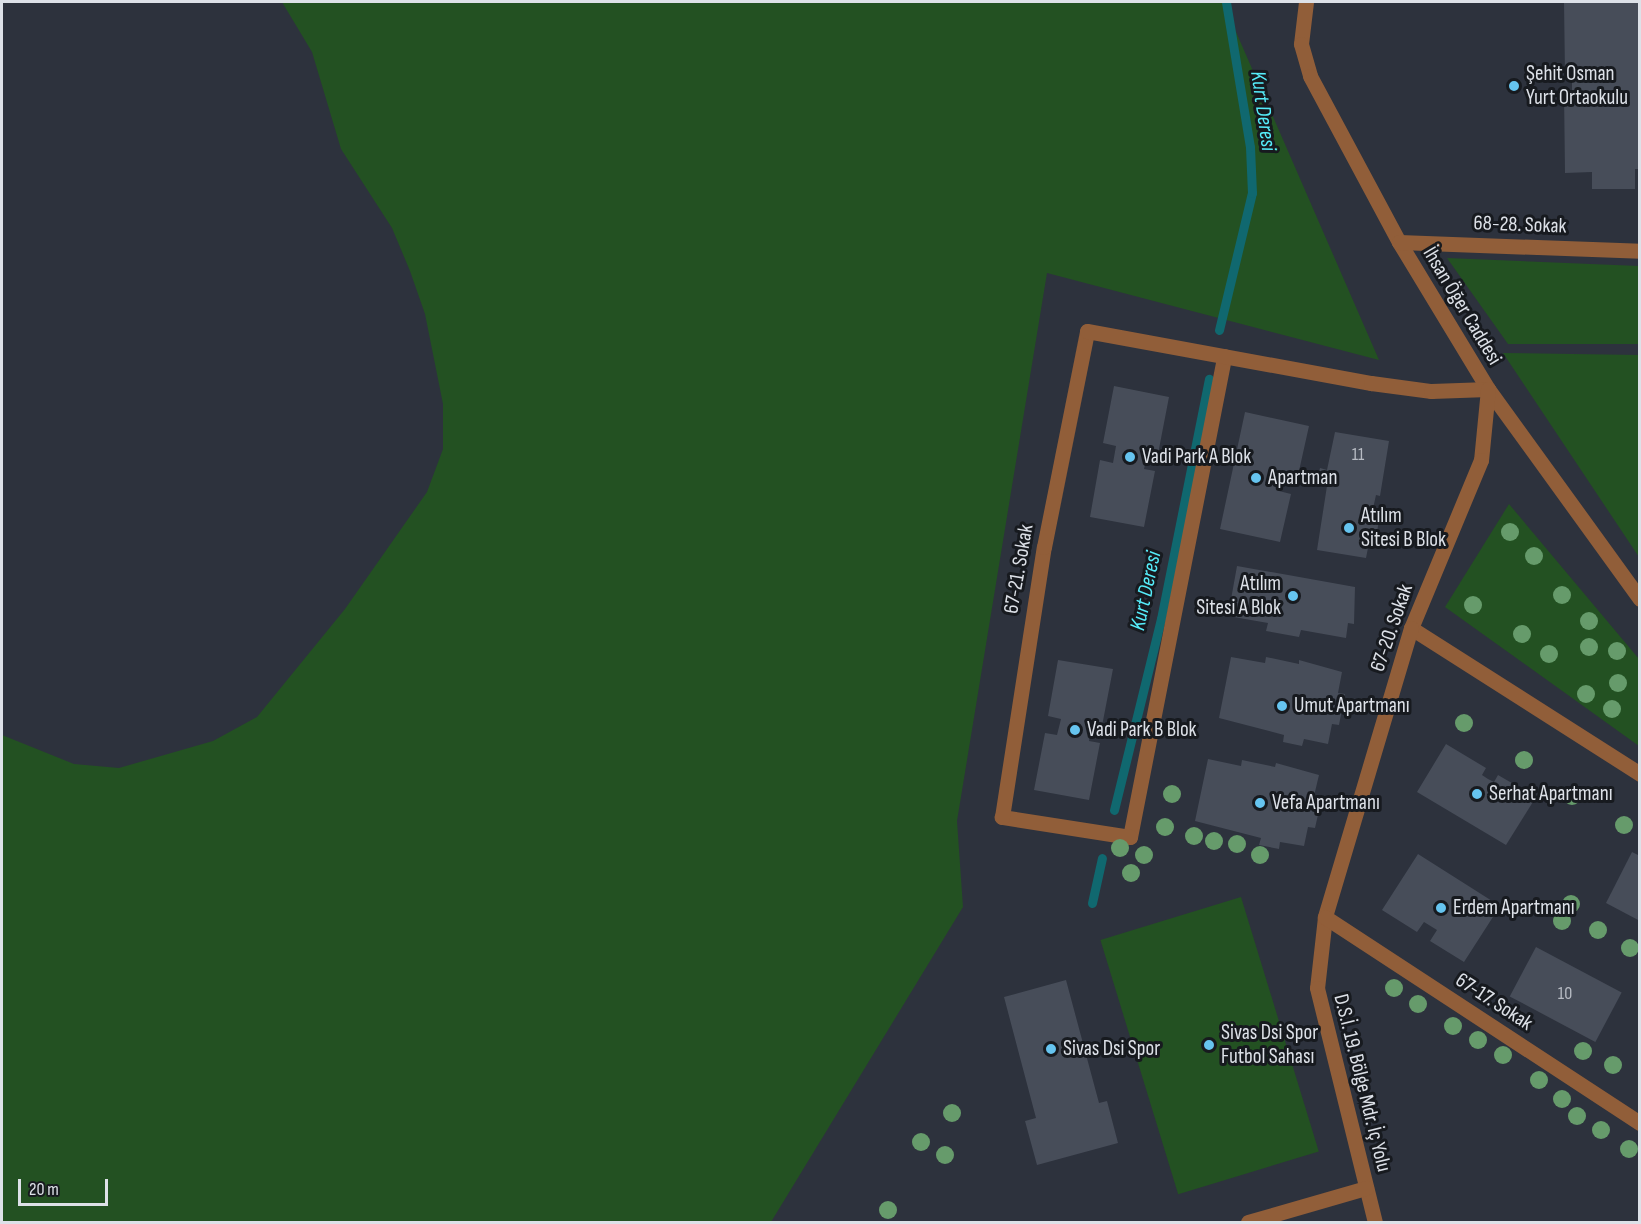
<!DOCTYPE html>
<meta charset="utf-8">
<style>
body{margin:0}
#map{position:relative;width:1641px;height:1224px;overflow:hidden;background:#2d323d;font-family:"Sofia Sans Condensed",sans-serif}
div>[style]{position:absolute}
.green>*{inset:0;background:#235122;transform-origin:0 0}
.stream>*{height:9px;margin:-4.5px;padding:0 4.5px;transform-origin:4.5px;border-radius:4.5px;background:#10686f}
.building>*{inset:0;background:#474d59;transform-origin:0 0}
.lane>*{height:15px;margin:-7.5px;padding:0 7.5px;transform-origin:7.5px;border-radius:7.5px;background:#915e39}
.street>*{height:15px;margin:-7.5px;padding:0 7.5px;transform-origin:7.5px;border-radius:7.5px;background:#915e39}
.trees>*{width:18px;height:18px;margin:-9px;border-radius:50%;background:#669b6b}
.dots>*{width:16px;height:16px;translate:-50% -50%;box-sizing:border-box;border:3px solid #171a1f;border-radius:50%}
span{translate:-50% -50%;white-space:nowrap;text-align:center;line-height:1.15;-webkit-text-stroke:6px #171a1f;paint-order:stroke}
.number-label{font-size:18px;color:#b8bcc4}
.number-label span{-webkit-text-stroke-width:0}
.poi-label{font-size:21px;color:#dde1e8}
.left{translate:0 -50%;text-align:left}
.right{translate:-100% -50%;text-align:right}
.street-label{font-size:21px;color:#dde1e8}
.water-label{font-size:22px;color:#56edfa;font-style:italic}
.frame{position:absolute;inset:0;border:3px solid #dde1e8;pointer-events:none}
.scale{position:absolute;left:18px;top:1179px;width:90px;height:27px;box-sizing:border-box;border:3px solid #dde1e8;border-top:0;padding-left:8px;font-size:18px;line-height:21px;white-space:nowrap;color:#dde1e8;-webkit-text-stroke:4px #171a1f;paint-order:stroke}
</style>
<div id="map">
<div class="green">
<i style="clip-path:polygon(282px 2px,1223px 2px,1379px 360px,1047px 273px,957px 821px,963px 907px,771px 1222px,2px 1222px,2px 735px,74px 764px,119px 768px,213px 741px,257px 717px,345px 609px,427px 492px,443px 449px,443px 404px,425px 314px,410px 271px,392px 228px,341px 149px,312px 52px)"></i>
<i style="clip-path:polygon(1447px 258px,1639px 266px,1639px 344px,1508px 344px)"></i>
<i style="clip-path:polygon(1503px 353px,1639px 355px,1639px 557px)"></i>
<i style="clip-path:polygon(1509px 504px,1639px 659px,1639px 746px,1445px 607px)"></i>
<i style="left:1241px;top:897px;width:266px;height:147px;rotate:73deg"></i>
</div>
<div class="stream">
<i style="left:1219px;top:330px;width:141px;rotate:-76.5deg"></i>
<i style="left:1252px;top:193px;width:46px;rotate:-92.5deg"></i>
<i style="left:1250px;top:147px;width:147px;rotate:-99.4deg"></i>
<i style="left:1114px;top:810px;width:197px;rotate:-76.2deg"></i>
<i style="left:1161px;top:619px;width:245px;rotate:-78.7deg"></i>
<i style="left:1092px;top:903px;width:46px;rotate:-77.5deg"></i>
</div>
<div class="building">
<i style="clip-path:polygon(1564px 2px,1640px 2px,1640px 169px,1635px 169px,1635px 189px,1592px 189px,1592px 172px,1565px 173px,1564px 92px,1572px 92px,1572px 75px,1565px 75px)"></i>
<i style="clip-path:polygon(1114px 386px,1169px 397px,1158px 454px,1148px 452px,1144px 469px,1155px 471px,1144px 527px,1090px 517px,1100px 460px,1113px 463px,1116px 446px,1103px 443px)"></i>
<i style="clip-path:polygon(1245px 412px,1309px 426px,1297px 480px,1282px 476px,1279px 491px,1291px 494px,1280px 542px,1220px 529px)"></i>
<i style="clip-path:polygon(1335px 432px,1389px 441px,1380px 496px,1376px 495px,1372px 513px,1380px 514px,1375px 544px,1369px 543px,1366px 558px,1317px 550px,1327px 486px,1316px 484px,1320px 468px,1327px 470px)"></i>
<i style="clip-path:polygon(1237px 566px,1355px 587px,1354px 624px,1348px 623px,1346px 638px,1301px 630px,1299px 637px,1266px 631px,1268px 623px,1228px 616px)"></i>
<i style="clip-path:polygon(1231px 657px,1265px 663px,1266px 657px,1299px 664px,1299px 660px,1342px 672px,1338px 693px,1345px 694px,1339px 725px,1332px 724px,1328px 744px,1304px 739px,1302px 746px,1283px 742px,1284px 735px,1219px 718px)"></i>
<i style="clip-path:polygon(1058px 660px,1113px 669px,1102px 726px,1092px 725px,1089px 741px,1100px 743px,1089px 800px,1034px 790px,1045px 733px,1057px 735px,1061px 719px,1048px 716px)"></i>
<i style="clip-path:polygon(1446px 744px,1486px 768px,1482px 775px,1488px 779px,1494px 782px,1498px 775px,1536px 797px,1506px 845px,1417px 792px)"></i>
<i style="clip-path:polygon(1208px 759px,1241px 766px,1242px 760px,1275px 767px,1276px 763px,1319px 775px,1314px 796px,1322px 797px,1315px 828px,1308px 827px,1304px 846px,1280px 842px,1279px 849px,1259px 845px,1261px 838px,1195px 821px)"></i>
<i style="clip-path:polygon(1632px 852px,1640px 856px,1640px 921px,1606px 903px)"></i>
<i style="clip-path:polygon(1418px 854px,1500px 906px,1464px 962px,1430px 941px,1437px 930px,1424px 922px,1417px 932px,1382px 910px)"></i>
<i style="left:1536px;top:947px;width:97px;height:56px;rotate:28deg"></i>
<i style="clip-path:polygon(1066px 980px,1099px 1103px,1107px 1101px,1118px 1143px,1037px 1165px,1025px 1121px,1036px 1118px,1004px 997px)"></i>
</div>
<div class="lane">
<i style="left:1130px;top:837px;width:490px;rotate:-78.9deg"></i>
<i style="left:1325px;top:917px;width:71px;rotate:96.4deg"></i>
<i style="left:1317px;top:988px;width:241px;rotate:76.1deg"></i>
<i style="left:1248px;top:1222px;width:123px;rotate:-16.1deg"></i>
</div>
<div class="street">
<i style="left:1306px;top:2px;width:42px;rotate:96.8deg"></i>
<i style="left:1301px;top:44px;width:33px;rotate:74deg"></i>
<i style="left:1310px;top:76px;width:188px;rotate:61.8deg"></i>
<i style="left:1399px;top:242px;width:172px;rotate:58.8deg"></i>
<i style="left:1488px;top:389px;width:259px;rotate:54.1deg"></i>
<i style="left:1399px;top:242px;width:241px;rotate:2.1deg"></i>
<i style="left:1411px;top:628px;width:272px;rotate:32.5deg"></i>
<i style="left:1130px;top:837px;width:130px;rotate:-171.1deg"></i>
<i style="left:1002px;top:817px;width:273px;rotate:-81.2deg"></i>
<i style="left:1044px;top:547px;width:220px;rotate:-78.7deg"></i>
<i style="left:1087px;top:331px;width:289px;rotate:10.4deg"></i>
<i style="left:1371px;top:383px;width:61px;rotate:7.6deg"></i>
<i style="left:1431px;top:391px;width:57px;rotate:-2deg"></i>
<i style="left:1488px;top:389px;width:71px;rotate:95.6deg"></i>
<i style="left:1481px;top:460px;width:182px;rotate:112.6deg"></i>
<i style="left:1411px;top:628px;width:302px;rotate:106.6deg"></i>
<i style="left:1325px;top:917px;width:376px;rotate:33.2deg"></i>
</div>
<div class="trees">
<i style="left:1510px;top:532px"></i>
<i style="left:1534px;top:556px"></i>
<i style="left:1562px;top:595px"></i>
<i style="left:1473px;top:605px"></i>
<i style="left:1589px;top:621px"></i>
<i style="left:1522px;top:634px"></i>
<i style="left:1589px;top:647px"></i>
<i style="left:1617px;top:651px"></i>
<i style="left:1549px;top:654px"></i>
<i style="left:1618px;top:683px"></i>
<i style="left:1586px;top:694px"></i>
<i style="left:1612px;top:709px"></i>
<i style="left:1464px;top:723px"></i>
<i style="left:1524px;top:760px"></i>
<i style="left:1172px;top:794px"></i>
<i style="left:1572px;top:796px"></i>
<i style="left:1624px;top:825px"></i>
<i style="left:1165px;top:827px"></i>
<i style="left:1194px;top:836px"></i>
<i style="left:1214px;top:841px"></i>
<i style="left:1237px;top:844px"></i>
<i style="left:1120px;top:848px"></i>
<i style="left:1144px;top:855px"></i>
<i style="left:1260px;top:855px"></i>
<i style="left:1131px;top:873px"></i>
<i style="left:1571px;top:904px"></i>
<i style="left:1562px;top:921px"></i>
<i style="left:1598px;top:930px"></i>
<i style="left:1630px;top:948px"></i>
<i style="left:1394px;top:988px"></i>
<i style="left:1418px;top:1004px"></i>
<i style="left:1453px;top:1026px"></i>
<i style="left:1478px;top:1040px"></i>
<i style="left:1583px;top:1051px"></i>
<i style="left:1503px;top:1055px"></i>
<i style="left:1613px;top:1065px"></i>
<i style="left:1539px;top:1080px"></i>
<i style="left:1562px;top:1099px"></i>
<i style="left:952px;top:1113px"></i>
<i style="left:1577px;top:1116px"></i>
<i style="left:1601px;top:1130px"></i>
<i style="left:921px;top:1142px"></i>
<i style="left:1629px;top:1149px"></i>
<i style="left:945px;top:1155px"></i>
<i style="left:888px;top:1210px"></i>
</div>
<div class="dots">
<i style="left:1514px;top:86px;background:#66c4ef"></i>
<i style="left:1130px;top:457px;background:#66c4ef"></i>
<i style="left:1256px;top:478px;background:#66c4ef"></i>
<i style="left:1349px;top:528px;background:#66c4ef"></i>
<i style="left:1293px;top:596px;background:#66c4ef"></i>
<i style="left:1282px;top:706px;background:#66c4ef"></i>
<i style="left:1075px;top:730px;background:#66c4ef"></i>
<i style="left:1477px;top:794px;background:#66c4ef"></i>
<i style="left:1260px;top:803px;background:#66c4ef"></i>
<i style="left:1441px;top:908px;background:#66c4ef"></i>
<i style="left:1209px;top:1045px;background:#66c4ef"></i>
<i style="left:1051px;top:1049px;background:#66c4ef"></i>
</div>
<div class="number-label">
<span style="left:1358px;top:455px">11</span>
<span style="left:1565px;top:994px">10</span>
</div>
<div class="poi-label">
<span class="left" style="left:1526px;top:86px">Şehit Osman<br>Yurt Ortaokulu</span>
<span class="left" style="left:1142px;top:457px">Vadi Park A Blok</span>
<span class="left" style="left:1268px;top:478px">Apartman</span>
<span class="left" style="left:1361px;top:528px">Atılım<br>Sitesi B Blok</span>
<span class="right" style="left:1281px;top:596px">Atılım<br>Sitesi A Blok</span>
<span class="left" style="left:1294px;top:706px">Umut Apartmanı</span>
<span class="left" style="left:1087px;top:730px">Vadi Park B Blok</span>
<span class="left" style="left:1489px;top:794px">Serhat Apartmanı</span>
<span class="left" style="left:1272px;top:803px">Vefa Apartmanı</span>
<span class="left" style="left:1453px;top:908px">Erdem Apartmanı</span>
<span class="left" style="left:1221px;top:1045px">Sivas Dsi Spor<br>Futbol Sahası</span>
<span class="left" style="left:1063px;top:1049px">Sivas Dsi Spor</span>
</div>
<div class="street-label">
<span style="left:1520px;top:225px;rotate:2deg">68-28. Sokak</span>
<span style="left:1462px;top:306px;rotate:59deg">İhsan Öğer Caddesi</span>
<span style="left:1019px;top:569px;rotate:-80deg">67-21. Sokak</span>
<span style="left:1392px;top:628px;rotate:-71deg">67-20. Sokak</span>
<span style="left:1494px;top:1002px;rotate:33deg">67-17. Sokak</span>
<span style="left:1362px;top:1083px;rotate:76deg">D.S.İ. 19. Bölge Mdr. İç Yolu</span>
</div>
<div class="water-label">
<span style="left:1263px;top:111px;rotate:82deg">Kurt Deresi</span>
<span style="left:1146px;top:591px;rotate:-78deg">Kurt Deresi</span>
</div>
<div class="frame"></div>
<div class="scale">20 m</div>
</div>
